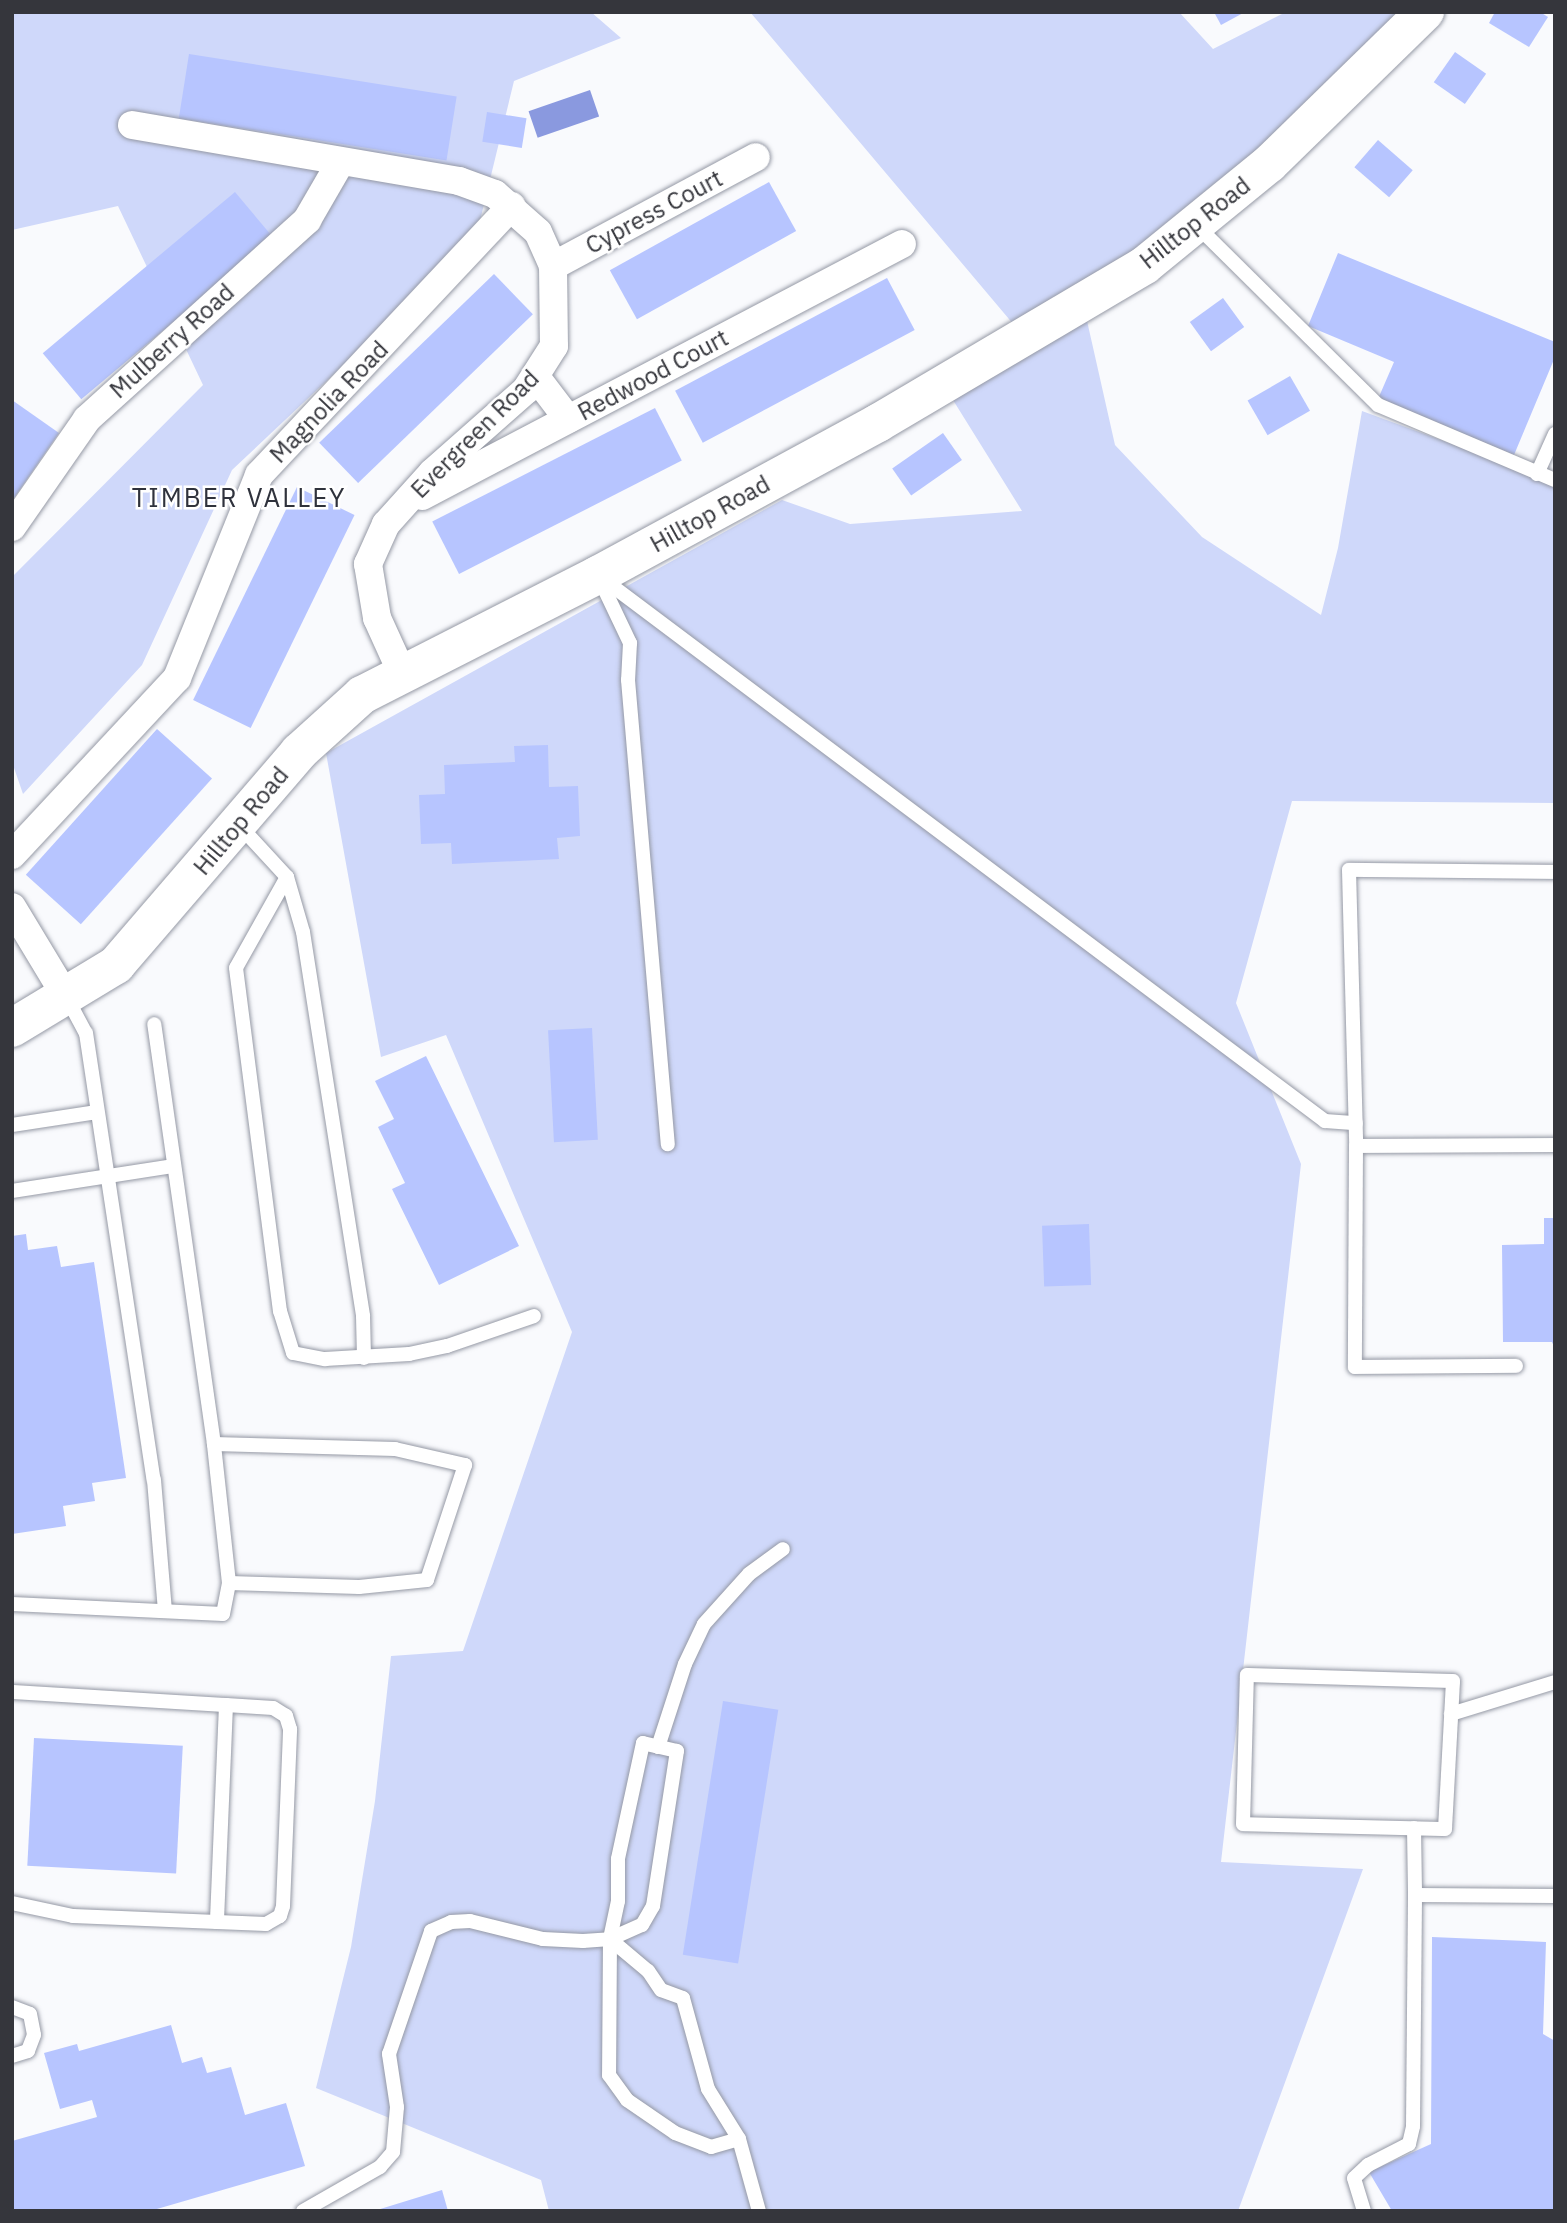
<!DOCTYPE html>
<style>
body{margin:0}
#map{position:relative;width:1567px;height:2223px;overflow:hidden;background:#f9fafd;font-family:"IBM Plex Sans",sans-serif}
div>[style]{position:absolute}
.green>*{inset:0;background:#cfd8fa}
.water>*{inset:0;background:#8a99df;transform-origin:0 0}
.building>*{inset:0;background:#b7c5ff;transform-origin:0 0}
.roads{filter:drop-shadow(0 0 2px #9599a5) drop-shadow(0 0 2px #9599a5)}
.lane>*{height:14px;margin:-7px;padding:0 7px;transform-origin:7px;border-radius:7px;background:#fff}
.street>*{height:28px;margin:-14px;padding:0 14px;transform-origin:14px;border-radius:14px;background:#fff}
.secondary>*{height:38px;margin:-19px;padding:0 19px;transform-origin:19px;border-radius:19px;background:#fff}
span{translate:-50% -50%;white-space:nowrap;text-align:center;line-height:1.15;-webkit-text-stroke:5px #fff;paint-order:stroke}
.street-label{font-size:24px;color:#35363c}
.neighbourhood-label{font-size:26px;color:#2f323c;letter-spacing:2px}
.frame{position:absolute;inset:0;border:14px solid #35363c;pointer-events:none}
</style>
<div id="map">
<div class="green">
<i style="clip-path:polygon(12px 12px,591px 12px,621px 38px,514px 81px,475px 241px,232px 470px,142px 665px,23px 794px,12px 762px,12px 577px,203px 385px,118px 206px,12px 230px)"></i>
<i style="clip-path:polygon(750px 12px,1179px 12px,1213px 49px,1286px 12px,1426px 12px,1083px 303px,1115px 445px,1202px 537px,1321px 615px,1338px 548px,1362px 411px,1555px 482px,1555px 803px,1292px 801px,1236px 1003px,1301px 1164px,1221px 1862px,1363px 1869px,1238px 2211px,549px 2211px,541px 2180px,316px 2088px,351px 1947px,375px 1801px,391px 1656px,463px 1651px,572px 1332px,446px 1035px,381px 1057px,326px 753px,782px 500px,850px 524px,1022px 511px,948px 392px,1025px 338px)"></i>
</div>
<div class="water">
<i style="left:590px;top:90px;width:28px;height:65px;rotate:71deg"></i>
</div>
<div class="building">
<i style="clip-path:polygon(1214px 12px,1245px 12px,1221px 25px)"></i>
<i style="clip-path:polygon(1495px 12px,1540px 12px,1548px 17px,1529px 47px,1489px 23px)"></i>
<i style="left:1455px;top:52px;width:38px;height:37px;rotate:35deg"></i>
<i style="left:189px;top:54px;width:271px;height:65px;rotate:9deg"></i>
<i style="left:487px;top:112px;width:40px;height:30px;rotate:9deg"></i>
<i style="left:1378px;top:140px;width:46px;height:36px;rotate:41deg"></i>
<i style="left:769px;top:182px;width:56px;height:182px;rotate:61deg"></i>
<i style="left:235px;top:192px;width:60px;height:251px;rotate:50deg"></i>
<i style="clip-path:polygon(1338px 253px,1555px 342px,1555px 357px,1514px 455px,1378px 399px,1394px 362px,1308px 326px)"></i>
<i style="left:494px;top:274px;width:56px;height:243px;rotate:46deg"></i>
<i style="left:887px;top:278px;width:59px;height:240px;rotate:62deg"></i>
<i style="left:1223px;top:298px;width:36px;height:41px;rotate:54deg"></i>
<i style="left:1290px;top:376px;width:40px;height:49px;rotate:60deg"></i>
<i style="clip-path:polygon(12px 400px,59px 433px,12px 501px)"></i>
<i style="left:655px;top:408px;width:59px;height:250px;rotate:63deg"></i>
<i style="left:943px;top:433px;width:33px;height:62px;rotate:55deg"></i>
<i style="left:297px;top:487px;width:64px;height:237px;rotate:26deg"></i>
<i style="left:157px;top:729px;width:74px;height:196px;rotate:42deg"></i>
<i style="clip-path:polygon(548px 745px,549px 787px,578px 786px,580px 836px,557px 838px,559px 859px,452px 864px,451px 843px,421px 844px,419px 795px,445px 794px,444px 765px,515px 762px,514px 746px)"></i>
<i style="left:592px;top:1028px;width:112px;height:44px;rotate:87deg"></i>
<i style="clip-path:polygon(426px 1056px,519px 1246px,439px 1285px,392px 1189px,405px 1183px,378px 1127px,394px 1119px,375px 1081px)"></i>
<i style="clip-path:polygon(1544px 1218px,1555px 1218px,1555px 1349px,1552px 1342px,1503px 1342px,1502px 1245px,1544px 1244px)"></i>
<i style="left:1089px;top:1224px;width:61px;height:47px;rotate:88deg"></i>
<i style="clip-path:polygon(26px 1234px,28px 1250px,57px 1246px,61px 1267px,94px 1262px,126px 1478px,92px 1483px,95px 1501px,63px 1506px,66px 1526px,12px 1534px,12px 1236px)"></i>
<i style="left:723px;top:1701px;width:56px;height:257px;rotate:9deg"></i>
<i style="left:34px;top:1738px;width:149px;height:128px;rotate:3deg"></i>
<i style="clip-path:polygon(1432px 1937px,1546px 1942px,1543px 2034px,1555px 2041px,1555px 2211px,1392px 2211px,1369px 2172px,1431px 2144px)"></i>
<i style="clip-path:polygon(171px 2025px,182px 2063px,202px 2057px,207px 2073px,231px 2067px,245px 2115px,286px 2103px,305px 2166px,150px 2211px,12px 2211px,12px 2141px,97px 2117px,92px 2100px,60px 2109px,44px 2053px,77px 2044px,79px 2051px)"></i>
<i style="clip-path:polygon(442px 2190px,448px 2211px,377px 2211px,377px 2210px)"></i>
</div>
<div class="roads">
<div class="lane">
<i style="left:1196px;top:225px;width:256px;rotate:44.7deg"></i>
<i style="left:1378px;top:405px;width:192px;rotate:23deg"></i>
<i style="left:1537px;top:474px;width:44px;rotate:-65.8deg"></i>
<i style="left:599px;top:576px;width:908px;rotate:36.9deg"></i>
<i style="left:1325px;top:1121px;width:31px;rotate:4deg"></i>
<i style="left:600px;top:580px;width:70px;rotate:64.5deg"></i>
<i style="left:630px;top:643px;width:37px;rotate:93deg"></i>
<i style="left:628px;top:680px;width:466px;rotate:85.1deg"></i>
<i style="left:239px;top:825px;width:71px;rotate:47.3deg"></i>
<i style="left:287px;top:877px;width:57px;rotate:73.8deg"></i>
<i style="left:303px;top:932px;width:389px;rotate:81.1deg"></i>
<i style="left:363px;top:1316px;width:42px;rotate:88.6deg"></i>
<i style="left:1555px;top:872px;width:206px;rotate:-179.4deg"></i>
<i style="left:1349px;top:870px;width:276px;rotate:88.5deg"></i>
<i style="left:1356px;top:1146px;width:199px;rotate:-0.3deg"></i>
<i style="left:287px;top:877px;width:104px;rotate:119.3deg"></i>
<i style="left:236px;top:968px;width:346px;rotate:82.7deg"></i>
<i style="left:280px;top:1311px;width:44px;rotate:72.8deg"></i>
<i style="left:293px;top:1353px;width:33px;rotate:11deg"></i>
<i style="left:325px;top:1359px;width:84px;rotate:-3.4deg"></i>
<i style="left:409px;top:1354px;width:39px;rotate:-12deg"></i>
<i style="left:447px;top:1346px;width:92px;rotate:-19deg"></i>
<i style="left:67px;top:998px;width:40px;rotate:62deg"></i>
<i style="left:86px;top:1033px;width:452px;rotate:81.4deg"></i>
<i style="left:154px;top:1480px;width:131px;rotate:85.2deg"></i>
<i style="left:12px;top:1125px;width:86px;rotate:-8.7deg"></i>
<i style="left:1356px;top:1146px;width:221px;rotate:90.3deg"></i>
<i style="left:1355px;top:1367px;width:161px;rotate:-0.4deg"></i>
<i style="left:12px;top:1191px;width:164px;rotate:-8.8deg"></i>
<i style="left:214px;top:1444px;width:181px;rotate:1.6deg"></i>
<i style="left:395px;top:1449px;width:72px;rotate:12.9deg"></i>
<i style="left:465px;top:1465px;width:121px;rotate:108.3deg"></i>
<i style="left:427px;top:1580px;width:68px;rotate:174.1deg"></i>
<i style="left:359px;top:1587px;width:130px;rotate:-178.2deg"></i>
<i style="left:12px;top:1604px;width:211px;rotate:2.7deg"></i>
<i style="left:223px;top:1614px;width:32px;rotate:-79deg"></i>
<i style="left:229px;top:1583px;width:140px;rotate:-96.2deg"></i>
<i style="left:214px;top:1444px;width:424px;rotate:-98.1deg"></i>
<i style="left:1247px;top:1675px;width:206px;rotate:1.7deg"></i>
<i style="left:1453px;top:1681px;width:148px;rotate:93.1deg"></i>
<i style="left:1445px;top:1829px;width:202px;rotate:-178.6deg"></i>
<i style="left:1243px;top:1824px;width:149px;rotate:-88.5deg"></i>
<i style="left:12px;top:1692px;width:214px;rotate:3.5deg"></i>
<i style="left:226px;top:1705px;width:217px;rotate:92.4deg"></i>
<i style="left:217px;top:1922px;width:144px;rotate:-177.6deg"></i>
<i style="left:73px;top:1916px;width:62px;rotate:-168deg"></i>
<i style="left:1451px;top:1714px;width:109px;rotate:-17.1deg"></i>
<i style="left:658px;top:1747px;width:87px;rotate:-72deg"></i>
<i style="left:685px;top:1664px;width:44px;rotate:-64.6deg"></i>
<i style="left:704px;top:1624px;width:67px;rotate:-48deg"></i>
<i style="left:749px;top:1574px;width:42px;rotate:-36.3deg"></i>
<i style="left:1414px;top:1828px;width:67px;rotate:89.1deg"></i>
<i style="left:1415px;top:1895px;width:140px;rotate:0.4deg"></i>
<i style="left:217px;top:1922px;width:49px;rotate:2.3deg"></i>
<i style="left:266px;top:1924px;width:16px;rotate:-30deg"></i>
<i style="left:280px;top:1916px;width:10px;rotate:-73deg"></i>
<i style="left:283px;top:1906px;width:177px;rotate:-87.7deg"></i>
<i style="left:290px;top:1729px;width:14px;rotate:-107deg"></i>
<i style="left:286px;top:1716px;width:15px;rotate:-148deg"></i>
<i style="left:273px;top:1708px;width:47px;rotate:-176.3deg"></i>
<i style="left:12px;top:2007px;width:19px;rotate:21deg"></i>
<i style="left:30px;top:2014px;width:21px;rotate:79deg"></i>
<i style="left:34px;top:2035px;width:17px;rotate:111deg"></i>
<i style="left:28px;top:2051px;width:17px;rotate:163deg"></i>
<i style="left:739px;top:2139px;width:75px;rotate:74.5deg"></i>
<i style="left:303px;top:2211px;width:89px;rotate:-29.7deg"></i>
<i style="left:380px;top:2167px;width:20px;rotate:-49deg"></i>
<i style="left:393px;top:2152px;width:45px;rotate:-84.9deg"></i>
<i style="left:397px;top:2107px;width:54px;rotate:-98.6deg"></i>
<i style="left:389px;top:2054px;width:130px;rotate:-71.1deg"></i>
<i style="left:431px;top:1931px;width:22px;rotate:-24deg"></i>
<i style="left:451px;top:1922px;width:19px;rotate:-3deg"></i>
<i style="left:470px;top:1921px;width:75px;rotate:13.9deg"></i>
<i style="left:543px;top:1939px;width:40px;rotate:2.9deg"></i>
<i style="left:583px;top:1941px;width:27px;rotate:-4deg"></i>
<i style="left:610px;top:1939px;width:35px;rotate:-24deg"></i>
<i style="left:642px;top:1925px;width:22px;rotate:-60deg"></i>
<i style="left:653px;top:1906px;width:157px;rotate:-81.2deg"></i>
<i style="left:677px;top:1751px;width:35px;rotate:-167deg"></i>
<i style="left:643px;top:1743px;width:119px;rotate:102.2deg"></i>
<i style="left:618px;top:1859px;width:42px;rotate:90deg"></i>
<i style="left:618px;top:1901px;width:39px;rotate:102deg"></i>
<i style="left:610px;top:1939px;width:136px;rotate:90.4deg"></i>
<i style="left:609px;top:2075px;width:31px;rotate:54deg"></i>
<i style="left:627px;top:2100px;width:58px;rotate:34.5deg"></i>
<i style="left:675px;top:2133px;width:39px;rotate:21deg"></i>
<i style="left:711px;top:2147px;width:29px;rotate:-16deg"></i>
<i style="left:739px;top:2139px;width:59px;rotate:-121.8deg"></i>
<i style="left:708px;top:2089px;width:94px;rotate:-105.4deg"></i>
<i style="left:683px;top:1998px;width:23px;rotate:-160deg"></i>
<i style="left:661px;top:1990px;width:23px;rotate:-124deg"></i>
<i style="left:648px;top:1971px;width:50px;rotate:-139.9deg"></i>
<i style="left:1364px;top:2211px;width:34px;rotate:-107deg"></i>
<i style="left:1354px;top:2178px;width:19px;rotate:-43deg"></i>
<i style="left:1368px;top:2165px;width:46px;rotate:-27.1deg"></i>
<i style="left:1409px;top:2144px;width:18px;rotate:-77deg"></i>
<i style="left:1413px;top:2126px;width:231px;rotate:-89.5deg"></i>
</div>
<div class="street">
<i style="left:132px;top:125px;width:332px;rotate:9.7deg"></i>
<i style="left:459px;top:181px;width:38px;rotate:20deg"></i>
<i style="left:495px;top:194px;width:57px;rotate:41.5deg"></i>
<i style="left:538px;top:232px;width:37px;rotate:66deg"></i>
<i style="left:553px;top:266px;width:80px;rotate:89.3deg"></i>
<i style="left:554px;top:346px;width:52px;rotate:122.5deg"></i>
<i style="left:526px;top:390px;width:125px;rotate:138.6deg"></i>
<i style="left:432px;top:473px;width:69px;rotate:132deg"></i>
<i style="left:386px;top:524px;width:44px;rotate:114.2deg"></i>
<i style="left:368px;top:564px;width:55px;rotate:80.5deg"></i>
<i style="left:377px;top:618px;width:60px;rotate:65.6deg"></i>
<i style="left:553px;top:266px;width:230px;rotate:-28.2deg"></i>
<i style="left:536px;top:377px;width:53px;rotate:52.7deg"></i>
<i style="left:422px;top:496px;width:542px;rotate:-27.7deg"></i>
<i style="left:12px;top:527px;width:131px;rotate:-55.2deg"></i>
<i style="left:87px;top:419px;width:297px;rotate:-42.1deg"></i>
<i style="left:307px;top:220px;width:66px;rotate:-59.9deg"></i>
<i style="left:12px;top:855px;width:242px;rotate:-47deg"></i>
<i style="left:177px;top:678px;width:219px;rotate:-68deg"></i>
<i style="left:259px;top:475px;width:369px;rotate:-46.8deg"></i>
<i style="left:12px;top:907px;width:106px;rotate:58.9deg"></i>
</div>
<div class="secondary">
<i style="left:12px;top:1028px;width:122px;rotate:-31.2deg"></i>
<i style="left:116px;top:965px;width:281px;rotate:-49.3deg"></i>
<i style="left:299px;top:752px;width:85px;rotate:-42.1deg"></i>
<i style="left:362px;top:695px;width:265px;rotate:-27deg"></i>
<i style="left:598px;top:575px;width:319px;rotate:-28.5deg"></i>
<i style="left:878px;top:423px;width:310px;rotate:-30.6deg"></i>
<i style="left:1145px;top:265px;width:160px;rotate:-39.2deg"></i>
<i style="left:1269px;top:164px;width:218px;rotate:-44.3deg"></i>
</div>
</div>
<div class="street-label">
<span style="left:654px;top:212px;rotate:-28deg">Cypress Court</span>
<span style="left:1195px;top:223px;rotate:-38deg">Hilltop Road</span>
<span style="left:172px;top:341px;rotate:-42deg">Mulberry Road</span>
<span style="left:653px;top:375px;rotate:-28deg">Redwood Court</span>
<span style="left:329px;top:402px;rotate:-46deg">Magnolia Road</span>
<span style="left:475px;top:434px;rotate:-45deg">Evergreen Road</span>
<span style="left:710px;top:514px;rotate:-29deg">Hilltop Road</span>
<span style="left:241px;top:821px;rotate:-50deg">Hilltop Road</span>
</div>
<div class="neighbourhood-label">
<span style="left:239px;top:498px">TIMBER VALLEY</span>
</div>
<div class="frame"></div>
</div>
